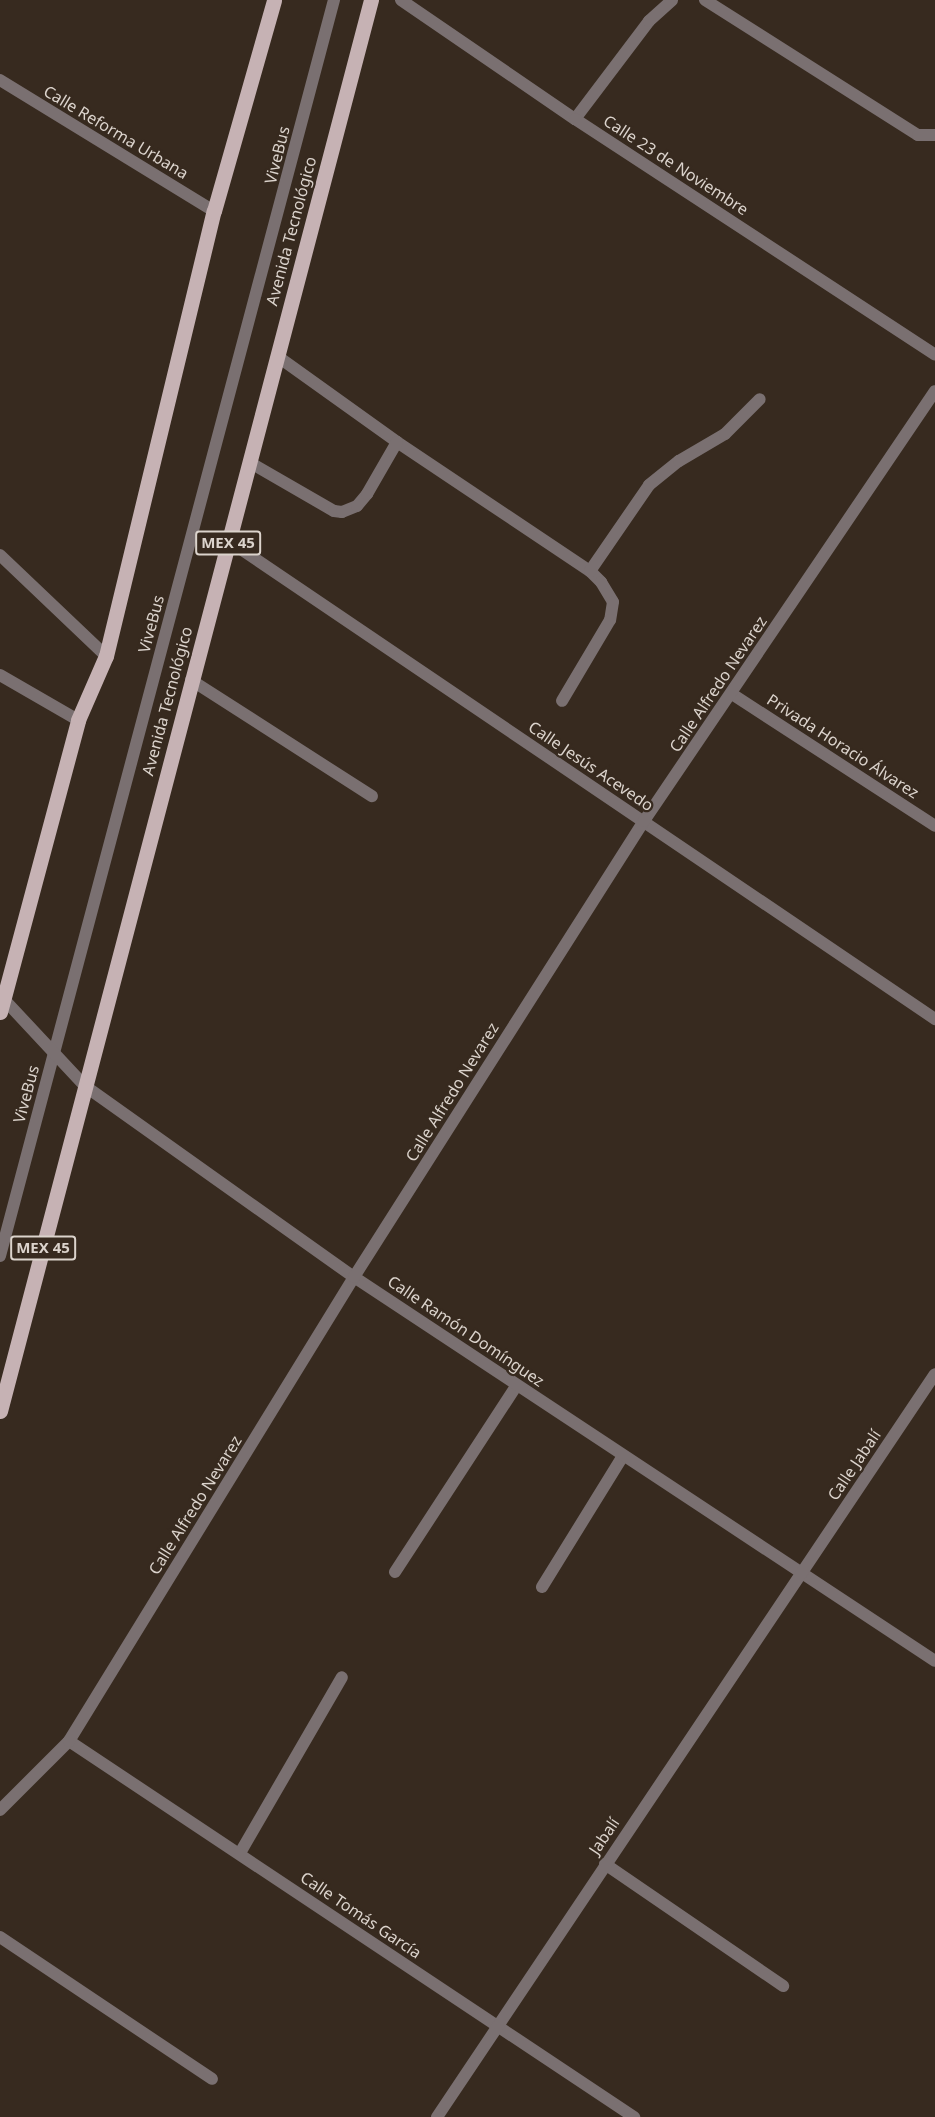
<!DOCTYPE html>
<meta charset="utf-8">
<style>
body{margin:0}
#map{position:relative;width:935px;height:2117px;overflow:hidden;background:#372a1f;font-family:"Noto Sans",sans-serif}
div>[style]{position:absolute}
.service>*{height:12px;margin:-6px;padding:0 6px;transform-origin:6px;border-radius:6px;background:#7a7071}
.minor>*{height:12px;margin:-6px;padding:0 6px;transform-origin:6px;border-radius:6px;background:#7a7071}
.tertiary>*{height:12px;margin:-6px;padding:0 6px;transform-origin:6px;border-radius:6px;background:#7a7071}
.primary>*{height:15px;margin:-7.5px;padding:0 7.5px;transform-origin:7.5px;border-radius:7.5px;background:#c6b2b4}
span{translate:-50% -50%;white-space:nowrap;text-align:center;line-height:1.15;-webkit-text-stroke:4.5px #372a1f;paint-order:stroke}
.shield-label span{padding:2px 4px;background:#372a1f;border:2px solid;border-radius:4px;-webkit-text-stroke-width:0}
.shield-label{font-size:15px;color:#dbd3cc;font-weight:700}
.street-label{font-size:16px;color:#dbd3cc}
</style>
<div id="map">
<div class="service">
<i style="left:705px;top:0;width:252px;rotate:32.4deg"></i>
<i style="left:918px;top:135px;width:17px"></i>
<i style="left:575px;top:119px;width:123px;rotate:-52.9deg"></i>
<i style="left:649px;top:21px;width:31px;rotate:-42deg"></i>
<i style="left:277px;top:356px;width:148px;rotate:35.6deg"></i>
<i style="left:397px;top:442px;width:232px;rotate:33.8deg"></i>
<i style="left:590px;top:571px;width:16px;rotate:45deg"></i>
<i style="left:601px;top:582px;width:23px;rotate:59deg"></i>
<i style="left:613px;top:602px;width:18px;rotate:99deg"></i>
<i style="left:610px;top:620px;width:94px;rotate:120.7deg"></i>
<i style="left:249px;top:462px;width:98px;rotate:30deg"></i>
<i style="left:334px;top:511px;width:8px;rotate:7deg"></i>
<i style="left:342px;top:512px;width:16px;rotate:-22deg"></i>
<i style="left:357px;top:506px;width:16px;rotate:-50deg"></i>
<i style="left:367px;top:494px;width:60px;rotate:-60deg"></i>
<i style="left:590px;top:571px;width:104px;rotate:-55.5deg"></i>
<i style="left:649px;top:485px;width:38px;rotate:-39deg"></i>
<i style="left:679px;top:461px;width:53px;rotate:-30.4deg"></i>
<i style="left:725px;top:434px;width:49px;rotate:-45deg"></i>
<i style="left:191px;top:680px;width:215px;rotate:32.7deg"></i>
<i style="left:0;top:1256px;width:1300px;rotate:-75.11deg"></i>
<i style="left:395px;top:1572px;width:223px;rotate:-56.9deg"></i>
<i style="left:542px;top:1587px;width:154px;rotate:-58.3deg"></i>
<i style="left:240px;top:1853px;width:203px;rotate:-59.9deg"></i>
<i style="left:605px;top:1864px;width:216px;rotate:34.4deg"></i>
<i style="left:0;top:1937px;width:255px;rotate:33.8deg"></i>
</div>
<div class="minor">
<i style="left:401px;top:0;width:211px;rotate:34.4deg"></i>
<i style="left:575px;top:119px;width:430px;rotate:33.2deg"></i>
<i style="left:0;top:80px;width:251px;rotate:31.5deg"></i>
<i style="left:229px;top:541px;width:853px;rotate:34.1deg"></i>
<i style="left:0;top:555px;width:146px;rotate:43.6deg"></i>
<i style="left:0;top:675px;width:90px;rotate:30deg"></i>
<i style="left:732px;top:694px;width:242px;rotate:33deg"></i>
<i style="left:85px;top:1086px;width:330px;rotate:35.4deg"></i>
<i style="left:354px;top:1277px;width:696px;rotate:33.46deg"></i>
<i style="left:69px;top:1741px;width:679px;rotate:33.64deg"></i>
<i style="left:0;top:1810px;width:98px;rotate:-45deg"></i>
<i style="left:69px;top:1741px;width:545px;rotate:-58.44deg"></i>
<i style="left:354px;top:1277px;width:540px;rotate:-57.55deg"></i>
<i style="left:644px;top:821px;width:519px;rotate:-55.91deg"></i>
<i style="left:437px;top:2117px;width:894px;rotate:-56.17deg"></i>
</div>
<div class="tertiary">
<i style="left:0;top:995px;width:125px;rotate:47deg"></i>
</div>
<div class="primary">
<i style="left:0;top:1012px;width:302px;rotate:-75deg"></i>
<i style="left:78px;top:720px;width:70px;rotate:-66.4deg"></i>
<i style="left:106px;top:656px;width:458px;rotate:-76.4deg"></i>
<i style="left:214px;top:211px;width:219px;rotate:-74.1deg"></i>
<i style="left:0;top:1411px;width:1459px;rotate:-75.27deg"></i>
</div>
<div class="shield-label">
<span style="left:228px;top:543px">MEX 45</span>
<span style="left:43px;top:1248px">MEX 45</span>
</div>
<div class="street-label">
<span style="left:116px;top:132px;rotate:31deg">Calle Reforma Urbana</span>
<span style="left:277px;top:155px;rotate:-76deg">ViveBus</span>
<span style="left:676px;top:165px;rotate:33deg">Calle 23 de Noviembre</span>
<span style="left:291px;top:231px;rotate:-75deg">Avenida Tecnológico</span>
<span style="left:151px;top:624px;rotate:-75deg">ViveBus</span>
<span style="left:718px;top:684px;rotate:-56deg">Calle Alfredo Nevarez</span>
<span style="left:167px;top:701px;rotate:-75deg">Avenida Tecnológico</span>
<span style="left:843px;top:746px;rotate:33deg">Privada Horacio Álvarez</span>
<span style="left:591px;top:766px;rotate:34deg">Calle Jesús Acevedo</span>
<span style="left:452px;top:1092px;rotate:-58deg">Calle Alfredo Nevarez</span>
<span style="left:26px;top:1094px;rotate:-75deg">ViveBus</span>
<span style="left:466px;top:1331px;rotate:34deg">Calle Ramón Domínguez</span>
<span style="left:854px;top:1465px;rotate:-56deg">Calle Jabalí</span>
<span style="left:195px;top:1505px;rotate:-58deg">Calle Alfredo Nevarez</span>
<span style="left:604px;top:1836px;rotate:-56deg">Jabalí</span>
<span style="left:361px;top:1915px;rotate:34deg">Calle Tomás García</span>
</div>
</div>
